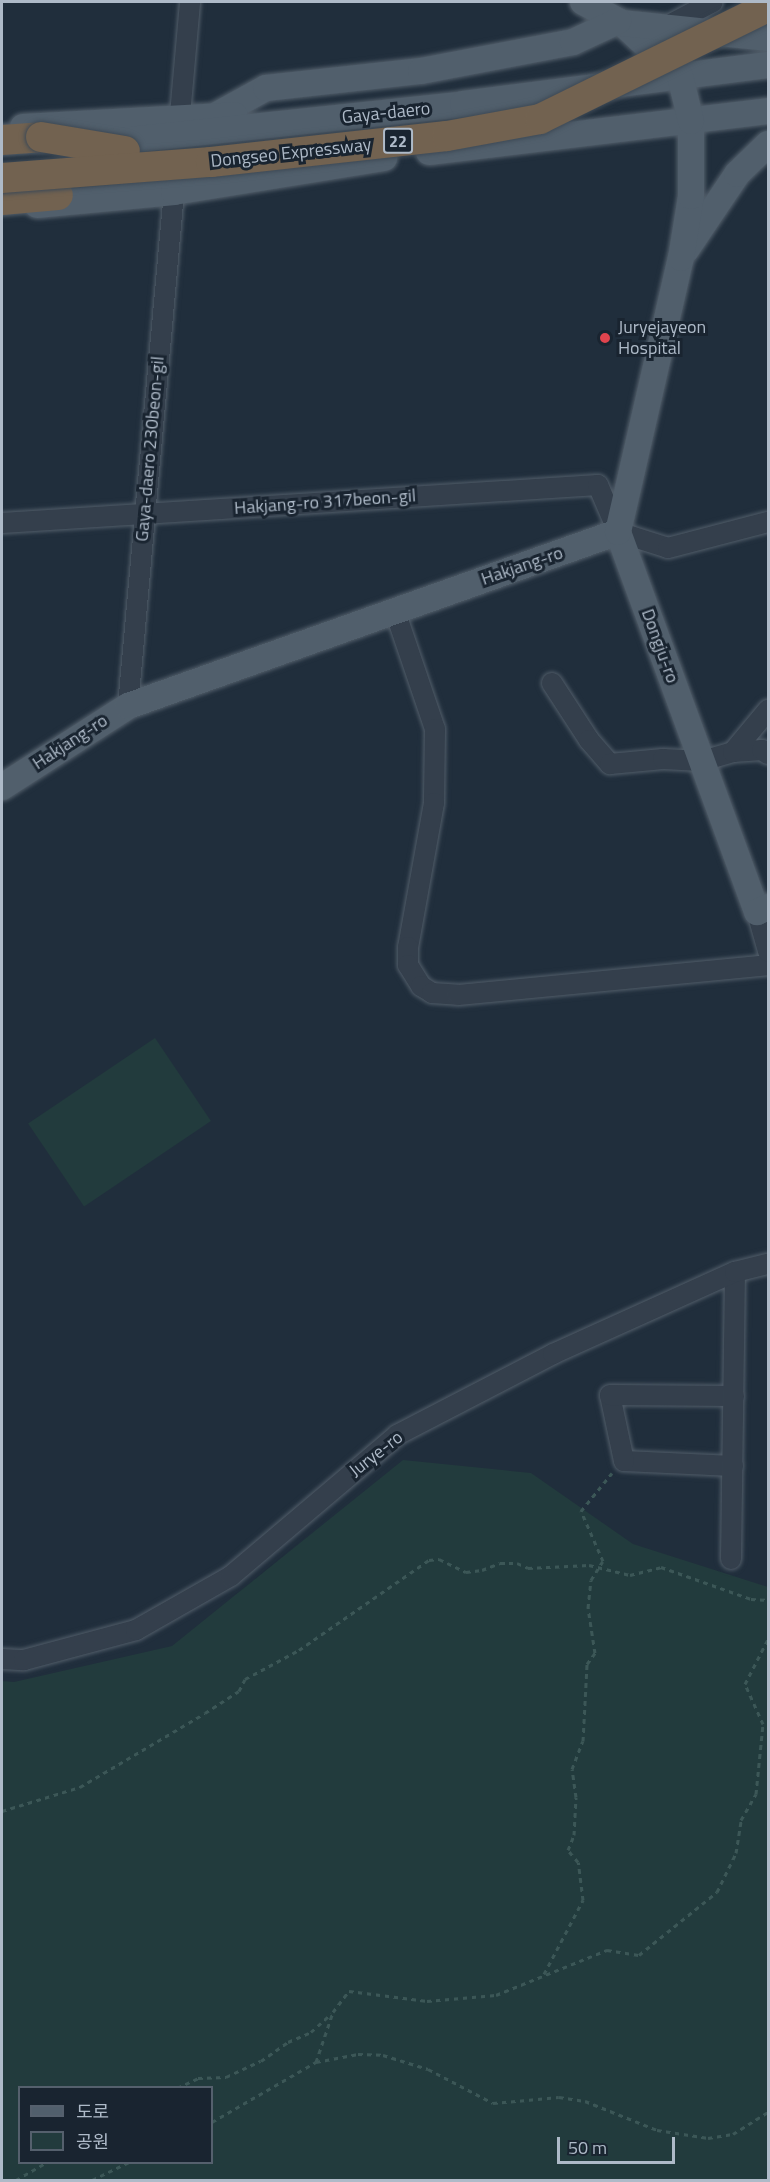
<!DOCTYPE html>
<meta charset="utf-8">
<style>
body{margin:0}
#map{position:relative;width:770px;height:2182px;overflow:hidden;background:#202e3c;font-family:"Titillium Web","Noto Sans KR",sans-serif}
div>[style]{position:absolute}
.green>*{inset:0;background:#223b3d;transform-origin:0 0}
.path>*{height:3px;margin-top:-1.5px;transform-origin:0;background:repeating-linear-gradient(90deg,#3c5757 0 4.5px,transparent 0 9px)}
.roads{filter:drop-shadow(0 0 2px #515d69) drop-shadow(0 0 2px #515d69)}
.minor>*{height:20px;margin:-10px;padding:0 10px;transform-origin:10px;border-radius:10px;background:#343f4c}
.major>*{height:26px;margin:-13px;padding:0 13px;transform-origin:13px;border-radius:13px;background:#515f6c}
.highway>*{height:30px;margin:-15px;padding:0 15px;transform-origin:15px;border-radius:15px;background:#726250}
.bridges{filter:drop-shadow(0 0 2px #3e4a56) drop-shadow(0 0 2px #3e4a56)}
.highway-bridge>*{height:30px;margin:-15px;padding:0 15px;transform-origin:15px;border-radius:15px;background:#726250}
.dots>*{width:16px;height:16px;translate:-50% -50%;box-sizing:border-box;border:3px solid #192430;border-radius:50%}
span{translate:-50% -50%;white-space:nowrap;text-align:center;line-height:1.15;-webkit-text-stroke:6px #192430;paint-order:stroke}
.shield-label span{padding:2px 4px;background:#192430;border:2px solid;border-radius:4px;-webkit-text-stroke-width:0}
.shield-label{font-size:16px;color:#aebac8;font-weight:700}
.street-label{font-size:18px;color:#aebac8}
.poi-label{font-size:18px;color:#aebac8}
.left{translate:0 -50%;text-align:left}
.frame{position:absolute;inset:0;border:3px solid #aebac8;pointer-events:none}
.legend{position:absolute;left:18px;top:2086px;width:195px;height:78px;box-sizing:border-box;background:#192430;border:2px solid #55606d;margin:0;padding:8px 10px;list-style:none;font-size:18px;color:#aebac8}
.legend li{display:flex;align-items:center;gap:12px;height:30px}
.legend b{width:30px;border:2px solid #55606d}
.scale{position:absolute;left:557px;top:2137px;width:118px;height:27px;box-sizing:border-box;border:3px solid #aebac8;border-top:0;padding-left:8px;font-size:18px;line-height:21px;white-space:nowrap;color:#aebac8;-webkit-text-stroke:4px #192430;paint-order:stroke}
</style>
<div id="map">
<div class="green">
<i style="left:155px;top:1038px;width:100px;height:153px;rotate:56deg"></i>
<i style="clip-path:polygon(evenodd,403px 1460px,531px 1473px,633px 1544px,768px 1587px,768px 2180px,2px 2180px,2px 1681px,14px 1682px,172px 1646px,403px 1460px,20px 2088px,212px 2088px,212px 2162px,20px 2162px,20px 2088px)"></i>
</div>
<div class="path">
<i style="left:2px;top:1811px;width:82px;rotate:-17.1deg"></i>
<i style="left:80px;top:1787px;width:145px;rotate:-30.6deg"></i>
<i style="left:205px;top:1713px;width:40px;rotate:-32.9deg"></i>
<i style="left:239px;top:1691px;width:13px;rotate:-63deg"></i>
<i style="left:245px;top:1679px;width:61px;rotate:-28.2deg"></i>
<i style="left:299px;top:1650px;width:158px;rotate:-34.7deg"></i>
<i style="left:429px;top:1560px;width:10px;rotate:-6deg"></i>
<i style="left:439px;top:1559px;width:30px;rotate:26deg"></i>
<i style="left:466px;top:1572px;width:16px;rotate:-7deg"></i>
<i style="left:482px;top:1570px;width:19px;rotate:-21deg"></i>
<i style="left:500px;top:1563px;width:17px"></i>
<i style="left:517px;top:1563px;width:12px;rotate:24deg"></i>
<i style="left:528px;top:1568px;width:61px;rotate:-2.8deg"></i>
<i style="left:589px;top:1565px;width:42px;rotate:13.7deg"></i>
<i style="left:630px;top:1575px;width:32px;rotate:-14deg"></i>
<i style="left:661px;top:1567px;width:96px;rotate:19.6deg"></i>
<i style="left:751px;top:1599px;width:17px;rotate:3deg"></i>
<i style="left:544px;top:1974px;width:84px;rotate:-62.2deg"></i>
<i style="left:583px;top:1900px;width:38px;rotate:-97deg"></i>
<i style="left:578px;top:1862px;width:16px;rotate:-130deg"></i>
<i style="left:568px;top:1850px;width:16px;rotate:-68deg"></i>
<i style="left:574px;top:1835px;width:38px;rotate:-87deg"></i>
<i style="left:576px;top:1797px;width:28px;rotate:-98deg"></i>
<i style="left:572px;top:1769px;width:30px;rotate:-69deg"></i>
<i style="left:583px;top:1741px;width:77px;rotate:-87deg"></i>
<i style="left:587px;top:1664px;width:14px;rotate:-54deg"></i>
<i style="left:595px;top:1653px;width:46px;rotate:-98.8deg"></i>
<i style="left:588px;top:1608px;width:28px;rotate:-84deg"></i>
<i style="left:591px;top:1580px;width:22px;rotate:-58deg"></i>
<i style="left:603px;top:1561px;width:55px;rotate:-113.7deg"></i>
<i style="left:581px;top:1511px;width:49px;rotate:-50.8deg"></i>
<i style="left:316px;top:2062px;width:53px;rotate:-71.2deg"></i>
<i style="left:333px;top:2012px;width:26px;rotate:-53deg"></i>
<i style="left:349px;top:1991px;width:79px;rotate:7.3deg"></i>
<i style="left:427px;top:2001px;width:69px;rotate:-5deg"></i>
<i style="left:496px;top:1995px;width:120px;rotate:-22.1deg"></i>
<i style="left:607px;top:1950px;width:32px;rotate:9deg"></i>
<i style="left:639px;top:1955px;width:100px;rotate:-38.9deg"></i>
<i style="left:717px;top:1892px;width:43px;rotate:-64deg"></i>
<i style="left:736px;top:1853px;width:33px;rotate:-81deg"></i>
<i style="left:741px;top:1820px;width:30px;rotate:-60deg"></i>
<i style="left:756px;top:1794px;width:70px;rotate:-84.3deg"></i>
<i style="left:763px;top:1724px;width:44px;rotate:-114.2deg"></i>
<i style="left:745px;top:1684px;width:51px;rotate:-62.9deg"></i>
<i style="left:177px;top:2088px;width:23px;rotate:-25deg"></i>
<i style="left:198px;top:2078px;width:28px;rotate:-2deg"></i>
<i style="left:226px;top:2077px;width:38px;rotate:-25deg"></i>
<i style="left:261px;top:2061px;width:33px;rotate:-35deg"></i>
<i style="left:288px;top:2042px;width:25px;rotate:-23deg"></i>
<i style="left:311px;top:2032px;width:27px;rotate:-42deg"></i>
<i style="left:212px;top:2122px;width:120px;rotate:-30deg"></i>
<i style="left:316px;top:2062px;width:43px;rotate:-10.8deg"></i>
<i style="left:358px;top:2054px;width:25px;rotate:2deg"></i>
<i style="left:383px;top:2055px;width:47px;rotate:17.3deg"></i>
<i style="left:428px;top:2069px;width:73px;rotate:27.6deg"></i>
<i style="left:493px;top:2103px;width:66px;rotate:-5.2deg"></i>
<i style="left:559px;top:2097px;width:26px;rotate:9deg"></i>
<i style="left:585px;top:2101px;width:78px;rotate:21.9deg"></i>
<i style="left:657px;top:2130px;width:52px;rotate:8.9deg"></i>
<i style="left:708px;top:2138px;width:25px;rotate:-9deg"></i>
<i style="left:733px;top:2134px;width:41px;rotate:-32.2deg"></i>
<i style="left:16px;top:2180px;width:36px;rotate:-30deg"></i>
<i style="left:92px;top:2180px;width:41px;rotate:-25.9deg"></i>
</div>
<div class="roads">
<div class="minor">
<i style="left:663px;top:28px;width:56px;rotate:-27.5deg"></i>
<i style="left:180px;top:115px;width:113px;rotate:-84.9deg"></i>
<i style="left:2px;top:523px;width:597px;rotate:-3.65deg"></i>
<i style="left:598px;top:485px;width:51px;rotate:66.9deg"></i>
<i style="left:618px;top:532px;width:52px;rotate:17.7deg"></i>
<i style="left:668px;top:548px;width:103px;rotate:-14.6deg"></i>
<i style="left:395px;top:611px;width:125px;rotate:71.3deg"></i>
<i style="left:435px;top:729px;width:74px;rotate:90.8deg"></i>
<i style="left:434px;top:803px;width:146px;rotate:100.2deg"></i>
<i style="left:408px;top:947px;width:18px;rotate:90deg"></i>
<i style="left:408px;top:965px;width:25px;rotate:58deg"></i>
<i style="left:421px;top:986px;width:13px;rotate:32deg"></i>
<i style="left:432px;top:993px;width:26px;rotate:4deg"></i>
<i style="left:458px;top:995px;width:311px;rotate:-5.5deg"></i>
<i style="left:552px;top:683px;width:68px;rotate:57deg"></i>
<i style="left:589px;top:740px;width:32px;rotate:49deg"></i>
<i style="left:610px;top:764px;width:53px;rotate:-5.4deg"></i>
<i style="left:663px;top:759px;width:39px;rotate:3deg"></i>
<i style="left:702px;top:761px;width:32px;rotate:-16deg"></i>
<i style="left:733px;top:752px;width:29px;rotate:-4deg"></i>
<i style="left:762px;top:750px;width:7px;rotate:34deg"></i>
<i style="left:128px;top:706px;width:516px;rotate:-84.89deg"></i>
<i style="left:733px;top:752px;width:55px;rotate:-50.2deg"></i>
<i style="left:757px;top:912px;width:41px;rotate:74.2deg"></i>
<i style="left:733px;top:1466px;width:109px;rotate:-177.4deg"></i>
<i style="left:624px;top:1461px;width:67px;rotate:-102deg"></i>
<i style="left:610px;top:1395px;width:124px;rotate:0.5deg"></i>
<i style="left:731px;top:1559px;width:287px;rotate:-89.2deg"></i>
<i style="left:2px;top:1659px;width:22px;rotate:3deg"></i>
<i style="left:24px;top:1660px;width:116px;rotate:-15deg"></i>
<i style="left:136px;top:1630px;width:109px;rotate:-29.6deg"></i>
<i style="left:231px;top:1576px;width:218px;rotate:-40.3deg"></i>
<i style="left:397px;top:1435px;width:176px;rotate:-27.4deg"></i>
<i style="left:553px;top:1354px;width:200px;rotate:-24.3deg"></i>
<i style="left:735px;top:1272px;width:34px;rotate:-14deg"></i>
</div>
<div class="major">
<i style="left:583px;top:2px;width:44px;rotate:28.3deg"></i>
<i style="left:622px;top:23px;width:72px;rotate:42.8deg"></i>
<i style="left:622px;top:23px;width:147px;rotate:5.9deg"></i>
<i style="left:217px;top:115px;width:56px;rotate:-28.9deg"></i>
<i style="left:266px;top:88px;width:156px;rotate:-6.3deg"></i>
<i style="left:421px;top:71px;width:155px;rotate:-10.8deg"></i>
<i style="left:573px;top:42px;width:50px;rotate:-25deg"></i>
<i style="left:23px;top:127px;width:212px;rotate:-3.2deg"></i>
<i style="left:101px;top:143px;width:364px;rotate:-6.1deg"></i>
<i style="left:463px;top:104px;width:307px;rotate:-7.3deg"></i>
<i style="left:429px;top:152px;width:341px;rotate:-6.9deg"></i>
<i style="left:37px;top:205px;width:138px;rotate:-5.4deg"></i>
<i style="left:174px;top:192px;width:213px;rotate:-9.2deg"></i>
<i style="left:686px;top:250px;width:92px;rotate:-56.1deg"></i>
<i style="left:737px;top:174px;width:43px;rotate:-44.1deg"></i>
<i style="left:618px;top:532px;width:405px;rotate:69.9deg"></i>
<i style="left:757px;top:912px;width:12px;rotate:-24deg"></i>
<i style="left:2px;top:787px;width:150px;rotate:-32.7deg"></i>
<i style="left:128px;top:706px;width:520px;rotate:-19.55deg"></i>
<i style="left:618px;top:532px;width:281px;rotate:-77.1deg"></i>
<i style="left:681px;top:258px;width:63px;rotate:-80.8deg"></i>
<i style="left:691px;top:196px;width:75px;rotate:-90deg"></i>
<i style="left:691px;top:121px;width:46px;rotate:-103.7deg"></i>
</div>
<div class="highway">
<i style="left:2px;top:140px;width:39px;rotate:-4deg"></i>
<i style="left:2px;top:200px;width:56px;rotate:-5.1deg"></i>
</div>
</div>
<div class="bridges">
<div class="highway-bridge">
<i style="left:41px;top:137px;width:85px;rotate:9.5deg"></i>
<i style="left:2px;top:178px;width:210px;rotate:-4.4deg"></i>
<i style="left:211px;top:162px;width:237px;rotate:-6.3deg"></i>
<i style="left:447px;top:136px;width:95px;rotate:-10.4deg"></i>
<i style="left:540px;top:119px;width:254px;rotate:-26.2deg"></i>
</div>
</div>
<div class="dots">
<i style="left:605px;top:338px;background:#e0444e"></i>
</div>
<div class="shield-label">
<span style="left:398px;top:141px">22</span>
</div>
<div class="street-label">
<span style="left:386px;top:113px;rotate:-6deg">Gaya-daero</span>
<span style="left:291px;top:153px;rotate:-6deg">Dongseo Expressway</span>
<span style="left:150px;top:449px;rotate:-85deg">Gaya-daero 230beon-gil</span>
<span style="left:325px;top:502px;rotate:-4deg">Hakjang-ro 317beon-gil</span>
<span style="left:522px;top:566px;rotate:-19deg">Hakjang-ro</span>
<span style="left:660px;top:646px;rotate:70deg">Dongju-ro</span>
<span style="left:70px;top:742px;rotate:-33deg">Hakjang-ro</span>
<span style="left:376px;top:1454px;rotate:-38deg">Jurye-ro</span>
</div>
<div class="poi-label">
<span class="left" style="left:618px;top:338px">Juryejayeon<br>Hospital</span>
</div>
<div class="frame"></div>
<ul class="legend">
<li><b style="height:8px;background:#515f6c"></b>도로</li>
<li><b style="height:16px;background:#223b3d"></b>공원</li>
</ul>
<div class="scale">50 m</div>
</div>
